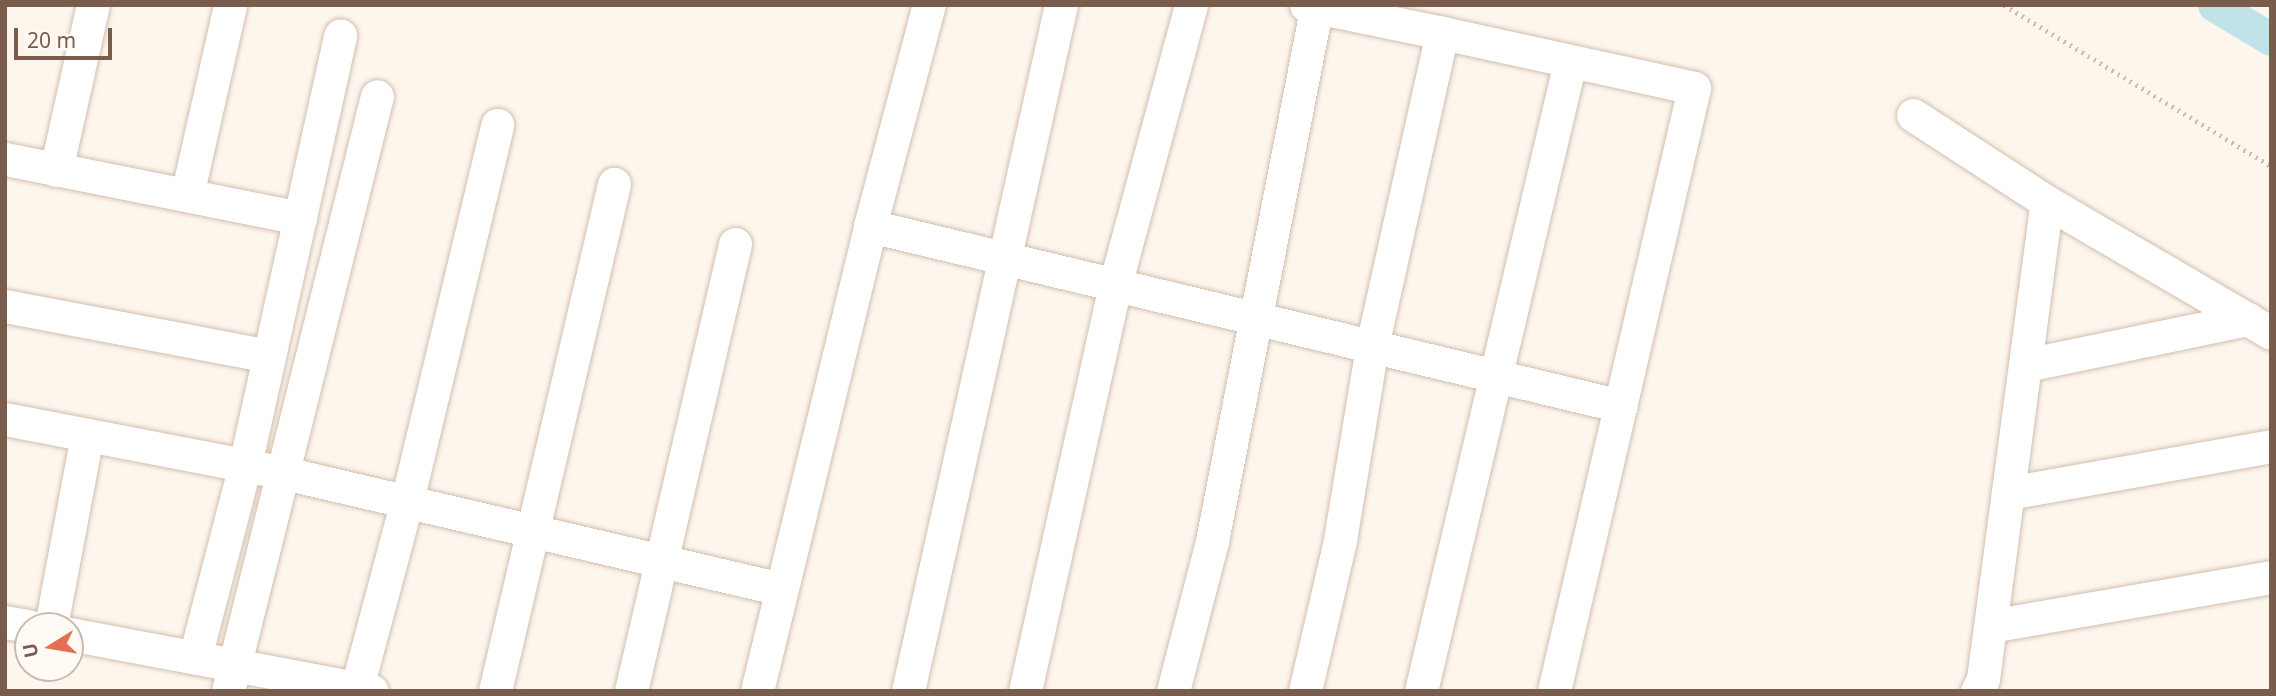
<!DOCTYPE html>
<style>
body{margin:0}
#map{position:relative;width:2276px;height:696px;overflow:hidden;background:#fdf6ec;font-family:"Noto Sans",sans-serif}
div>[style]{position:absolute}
.canal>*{height:33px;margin:-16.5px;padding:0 16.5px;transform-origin:16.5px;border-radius:16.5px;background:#bfe3e8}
.path>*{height:4.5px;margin-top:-2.25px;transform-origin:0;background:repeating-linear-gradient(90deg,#d9b8a5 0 2px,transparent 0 7px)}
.roads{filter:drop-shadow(0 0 2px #d1beb0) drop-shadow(0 0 2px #d1beb0)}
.street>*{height:33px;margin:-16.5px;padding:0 16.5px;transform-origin:16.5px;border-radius:16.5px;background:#fff}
span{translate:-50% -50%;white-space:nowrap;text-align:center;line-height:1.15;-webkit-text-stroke:7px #fffaf3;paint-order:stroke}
.frame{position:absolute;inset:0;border:7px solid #7a5c4d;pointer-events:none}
.north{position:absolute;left:14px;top:612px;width:70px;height:70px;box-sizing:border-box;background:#fffaf3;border:2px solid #cabbb1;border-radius:50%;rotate:259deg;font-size:19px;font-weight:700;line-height:28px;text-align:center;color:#7a5c4d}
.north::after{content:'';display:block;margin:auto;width:24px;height:32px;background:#e76f51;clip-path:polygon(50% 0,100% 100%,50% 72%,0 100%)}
.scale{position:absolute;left:14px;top:28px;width:98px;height:32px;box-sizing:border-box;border:4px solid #7a5c4d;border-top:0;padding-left:9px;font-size:21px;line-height:24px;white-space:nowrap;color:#7a5c4d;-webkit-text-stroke:5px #fffaf3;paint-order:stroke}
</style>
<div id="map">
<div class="canal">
<i style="left:2214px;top:5px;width:66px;rotate:30.8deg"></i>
</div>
<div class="path">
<i style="left:2004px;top:5px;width:312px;rotate:31.1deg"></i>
</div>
<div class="roads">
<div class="street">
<i style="left:1306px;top:5px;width:139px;rotate:11.6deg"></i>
<i style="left:1913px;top:115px;width:160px;rotate:33deg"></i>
<i style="left:2047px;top:202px;width:259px;rotate:30.3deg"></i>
<i style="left:5px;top:159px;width:301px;rotate:11.3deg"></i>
<i style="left:56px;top:170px;width:169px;rotate:-77.4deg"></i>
<i style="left:187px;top:195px;width:195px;rotate:-77.2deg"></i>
<i style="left:870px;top:226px;width:772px;rotate:13.48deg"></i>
<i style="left:5px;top:306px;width:269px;rotate:10.7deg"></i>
<i style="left:2026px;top:365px;width:227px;rotate:-11.7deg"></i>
<i style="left:5px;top:419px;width:280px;rotate:10.9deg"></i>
<i style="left:280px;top:472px;width:514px;rotate:13.14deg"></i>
<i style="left:2008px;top:493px;width:267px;rotate:-10.1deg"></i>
<i style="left:5px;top:622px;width:23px;rotate:10deg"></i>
<i style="left:51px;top:626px;width:193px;rotate:-79.3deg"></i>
<i style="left:1991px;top:626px;width:284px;rotate:-9.9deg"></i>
<i style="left:70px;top:634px;width:307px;rotate:10.7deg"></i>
<i style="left:195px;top:657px;width:198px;rotate:-75.4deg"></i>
<i style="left:245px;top:465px;width:440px;rotate:-77.5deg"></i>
<i style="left:228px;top:691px;width:613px;rotate:-75.94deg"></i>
<i style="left:356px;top:691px;width:197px;rotate:-75deg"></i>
<i style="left:407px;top:501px;width:387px;rotate:-76.5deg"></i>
<i style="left:495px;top:691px;width:521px;rotate:-76.79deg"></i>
<i style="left:631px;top:691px;width:459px;rotate:-76.9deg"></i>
<i style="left:757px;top:691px;width:479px;rotate:-76.3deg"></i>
<i style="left:870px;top:226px;width:229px;rotate:-75.1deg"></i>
<i style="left:908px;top:691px;width:703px;rotate:-77.43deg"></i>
<i style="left:1025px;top:691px;width:416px;rotate:-77.5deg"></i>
<i style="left:1115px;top:285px;width:290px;rotate:-74.8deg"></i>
<i style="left:1173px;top:691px;width:155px;rotate:-75.4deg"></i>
<i style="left:1212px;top:541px;width:546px;rotate:-78.92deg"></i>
<i style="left:1305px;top:691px;width:155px;rotate:-76.9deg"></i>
<i style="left:1340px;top:540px;width:197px;rotate:-80.6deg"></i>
<i style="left:1372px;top:346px;width:321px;rotate:-77.4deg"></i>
<i style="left:1442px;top:33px;width:258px;rotate:12.3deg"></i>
<i style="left:1694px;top:88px;width:619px;rotate:103.07deg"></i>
<i style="left:1421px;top:691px;width:646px;rotate:-76.67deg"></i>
<i style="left:1977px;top:691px;width:13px;rotate:-63deg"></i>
<i style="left:1983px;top:679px;width:481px;rotate:-82.4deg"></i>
</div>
</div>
<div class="frame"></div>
<div class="north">U</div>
<div class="scale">20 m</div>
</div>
